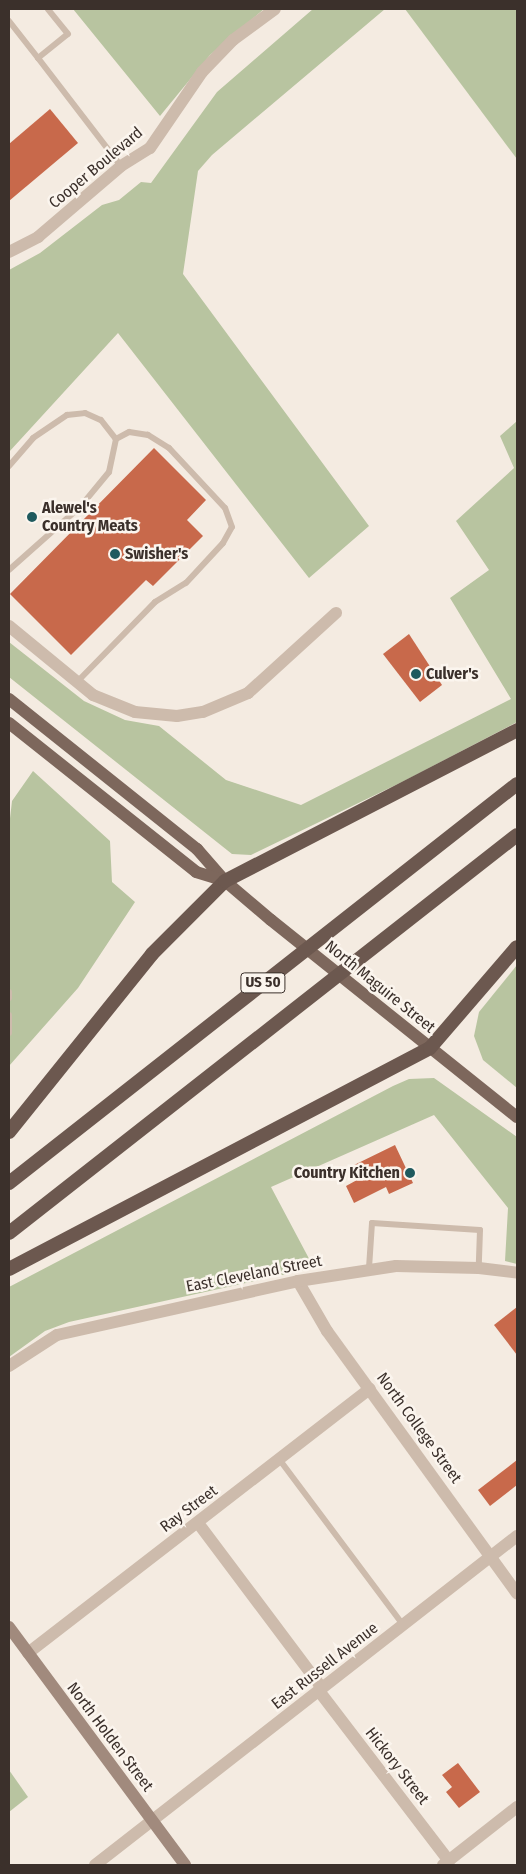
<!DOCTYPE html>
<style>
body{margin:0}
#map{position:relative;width:526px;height:1874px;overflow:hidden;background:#f4ebe1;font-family:"Fira Sans Condensed",sans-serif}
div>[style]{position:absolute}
.green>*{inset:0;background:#b8c4a0}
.building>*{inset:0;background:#c8694b}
.service>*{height:6px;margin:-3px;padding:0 3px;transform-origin:3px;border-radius:3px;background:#cdbbac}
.minor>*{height:12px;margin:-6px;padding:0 6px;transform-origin:6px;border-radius:6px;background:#cdbbac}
.tertiary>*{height:12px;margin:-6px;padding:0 6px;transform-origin:6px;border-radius:6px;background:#cdbbac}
.secondary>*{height:12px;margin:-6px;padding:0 6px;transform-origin:6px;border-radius:6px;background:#a18a7d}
.primary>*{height:12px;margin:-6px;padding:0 6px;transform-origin:6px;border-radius:6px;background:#7d675c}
.trunk>*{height:14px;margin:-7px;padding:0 7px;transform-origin:7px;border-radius:7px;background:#6c584f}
.dots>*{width:14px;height:14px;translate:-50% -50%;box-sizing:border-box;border:2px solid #fbf5ee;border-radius:50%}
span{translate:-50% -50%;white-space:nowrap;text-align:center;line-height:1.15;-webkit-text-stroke:5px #fbf5ee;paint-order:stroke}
.shield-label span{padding:1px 4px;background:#fbf5ee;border:1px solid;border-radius:4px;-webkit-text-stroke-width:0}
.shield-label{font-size:15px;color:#3b302b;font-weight:700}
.street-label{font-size:16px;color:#3b302b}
.poi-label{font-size:16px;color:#3b302b;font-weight:700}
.left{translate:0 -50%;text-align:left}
.right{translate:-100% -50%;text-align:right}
.frame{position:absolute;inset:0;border:10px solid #3b302b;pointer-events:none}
</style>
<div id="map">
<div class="green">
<i style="clip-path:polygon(73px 9px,264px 9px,210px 55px,160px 116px)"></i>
<i style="clip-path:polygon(313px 9px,385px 9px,212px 155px,198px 171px,183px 274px,369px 526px,309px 578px,118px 333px,9px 452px,9px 270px,40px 253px,102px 205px,119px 200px,141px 182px,151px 183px,217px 92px)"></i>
<i style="clip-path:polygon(405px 9px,517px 9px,517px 159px)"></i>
<i style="clip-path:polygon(517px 421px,517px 722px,404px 781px,251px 855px,232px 854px,9px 677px,9px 642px,84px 701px,125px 720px,159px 726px,226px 780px,301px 805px,511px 699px,450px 598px,489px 570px,456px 521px,514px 468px,500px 436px)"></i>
<i style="clip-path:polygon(33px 771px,110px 841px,112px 882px,135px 902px,78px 988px,9px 1066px,9px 827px,12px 801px)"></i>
<i style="clip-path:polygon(517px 965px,517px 1088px,483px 1060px,474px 1036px,479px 1012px)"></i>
<i style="clip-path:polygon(434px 1078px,517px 1137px,517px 1264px,505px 1261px,508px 1208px,434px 1115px,271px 1187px,314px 1268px,69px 1322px,45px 1331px,9px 1357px,9px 1287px,393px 1086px,409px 1079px)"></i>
<i style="clip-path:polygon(9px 1770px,28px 1797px,9px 1812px)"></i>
</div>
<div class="building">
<i style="clip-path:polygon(50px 109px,78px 143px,9px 201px,9px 144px)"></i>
<i style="clip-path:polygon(154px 448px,206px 500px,187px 520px,203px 536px,153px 586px,146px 580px,71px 655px,10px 594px)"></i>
<i style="clip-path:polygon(409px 634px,442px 685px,420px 702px,383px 654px)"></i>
<i style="clip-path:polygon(395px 1145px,413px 1183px,389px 1194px,386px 1187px,354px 1203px,346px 1186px,357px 1180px,350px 1167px)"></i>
<i style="clip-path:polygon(517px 1307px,517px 1355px,494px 1325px)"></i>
<i style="clip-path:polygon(517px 1460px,517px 1485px,490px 1506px,478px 1490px)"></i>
<i style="clip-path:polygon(458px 1763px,480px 1792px,459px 1808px,446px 1792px,452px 1787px,442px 1775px)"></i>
</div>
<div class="service">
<i style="left:9px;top:21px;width:47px;rotate:51.9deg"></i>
<i style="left:38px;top:58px;width:38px;rotate:-39deg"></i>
<i style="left:68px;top:34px;width:32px;rotate:-129deg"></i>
<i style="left:38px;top:58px;width:136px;rotate:52.5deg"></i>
<i style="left:9px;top:466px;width:37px;rotate:-49deg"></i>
<i style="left:33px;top:438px;width:41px;rotate:-34.1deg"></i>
<i style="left:67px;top:415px;width:18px;rotate:-6deg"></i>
<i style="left:85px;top:413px;width:17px;rotate:24deg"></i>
<i style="left:101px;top:420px;width:24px;rotate:52deg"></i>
<i style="left:116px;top:439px;width:34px;rotate:102deg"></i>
<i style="left:109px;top:472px;width:44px;rotate:129.5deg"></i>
<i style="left:81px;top:506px;width:96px;rotate:138.4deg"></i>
<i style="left:77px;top:682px;width:112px;rotate:-45.7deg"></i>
<i style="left:155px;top:602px;width:36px;rotate:-32deg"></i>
<i style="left:186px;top:583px;width:54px;rotate:-47.2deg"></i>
<i style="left:223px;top:543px;width:18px;rotate:-61deg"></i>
<i style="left:232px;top:527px;width:20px;rotate:-110deg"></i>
<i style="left:225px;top:508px;width:82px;rotate:-133deg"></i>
<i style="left:169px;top:448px;width:25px;rotate:-148deg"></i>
<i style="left:148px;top:435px;width:19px;rotate:-171deg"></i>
<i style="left:129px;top:432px;width:15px;rotate:152deg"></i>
<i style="left:9px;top:998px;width:6px;rotate:-90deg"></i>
<i style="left:9px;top:1015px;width:18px;rotate:90deg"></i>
<i style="left:369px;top:1268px;width:45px;rotate:-86.2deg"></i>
<i style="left:372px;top:1223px;width:108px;rotate:3.7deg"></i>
<i style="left:480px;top:1230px;width:38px;rotate:92deg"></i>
<i style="left:279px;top:1459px;width:207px;rotate:53.2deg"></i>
</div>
<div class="minor">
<i style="left:9px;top:626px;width:109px;rotate:39.4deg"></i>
<i style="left:93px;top:695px;width:45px;rotate:22deg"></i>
<i style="left:135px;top:712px;width:42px;rotate:5.4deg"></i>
<i style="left:177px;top:716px;width:26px;rotate:-9deg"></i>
<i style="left:203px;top:712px;width:49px;rotate:-22.9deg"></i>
<i style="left:248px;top:693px;width:119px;rotate:-42.3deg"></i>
<i style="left:298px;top:1281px;width:58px;rotate:59.9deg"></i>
<i style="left:327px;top:1331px;width:324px;rotate:54.1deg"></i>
<i style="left:9px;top:1366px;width:57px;rotate:-32.9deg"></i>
<i style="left:57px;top:1335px;width:247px;rotate:-12.6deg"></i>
<i style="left:298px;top:1281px;width:99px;rotate:-8.7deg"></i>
<i style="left:396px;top:1266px;width:83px;rotate:1.4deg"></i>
<i style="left:479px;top:1268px;width:38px;rotate:7deg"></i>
<i style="left:198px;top:1523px;width:206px;rotate:53.1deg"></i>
<i style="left:28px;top:1653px;width:432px;rotate:-37.7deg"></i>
<i style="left:319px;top:1691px;width:214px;rotate:52.6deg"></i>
<i style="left:443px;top:1865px;width:94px;rotate:-38.1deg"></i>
</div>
<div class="tertiary">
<i style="left:9px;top:252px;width:33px;rotate:-27deg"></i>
<i style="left:38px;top:237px;width:109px;rotate:-40.5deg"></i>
<i style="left:121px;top:166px;width:34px;rotate:-32deg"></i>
<i style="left:150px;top:148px;width:92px;rotate:-55.6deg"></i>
<i style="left:202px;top:72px;width:45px;rotate:-45.9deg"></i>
<i style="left:233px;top:40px;width:52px;rotate:-36.4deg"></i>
<i style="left:95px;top:1865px;width:535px;rotate:-37.94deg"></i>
</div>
<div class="secondary">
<i style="left:9px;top:1627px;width:296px;rotate:53.5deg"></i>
</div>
<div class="primary">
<i style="left:9px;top:699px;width:241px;rotate:38.6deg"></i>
<i style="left:197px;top:849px;width:43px;rotate:48.8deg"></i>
<i style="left:225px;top:881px;width:60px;rotate:40.3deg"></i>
<i style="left:271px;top:920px;width:315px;rotate:38.7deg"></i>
<i style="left:9px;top:723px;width:239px;rotate:38.5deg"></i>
<i style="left:196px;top:872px;width:30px;rotate:17deg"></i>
</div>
<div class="trunk">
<i style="left:9px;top:1132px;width:228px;rotate:-51.2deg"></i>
<i style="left:152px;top:954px;width:103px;rotate:-45deg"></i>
<i style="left:225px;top:881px;width:329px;rotate:-27.3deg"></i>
<i style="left:9px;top:1183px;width:646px;rotate:-38.15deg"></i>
<i style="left:9px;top:1233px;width:645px;rotate:-38.08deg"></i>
<i style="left:9px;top:1269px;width:475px;rotate:-27.7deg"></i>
<i style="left:430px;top:1048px;width:133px;rotate:-49.3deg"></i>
</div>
<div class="dots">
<i style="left:32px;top:517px;background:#1f5a5e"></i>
<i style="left:115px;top:554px;background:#1f5a5e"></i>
<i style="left:416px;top:674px;background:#1f5a5e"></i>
<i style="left:410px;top:1173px;background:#1f5a5e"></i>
</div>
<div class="shield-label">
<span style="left:263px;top:983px">US 50</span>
</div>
<div class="street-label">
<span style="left:96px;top:168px;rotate:-40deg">Cooper Boulevard</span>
<span style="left:380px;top:987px;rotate:39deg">North Maguire Street</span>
<span style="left:254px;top:1274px;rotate:-11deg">East Cleveland Street</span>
<span style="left:419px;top:1428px;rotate:54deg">North College Street</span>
<span style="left:189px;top:1509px;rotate:-37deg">Ray Street</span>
<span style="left:325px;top:1666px;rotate:-38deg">East Russell Avenue</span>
<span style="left:110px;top:1737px;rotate:53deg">North Holden Street</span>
<span style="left:397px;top:1766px;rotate:52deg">Hickory Street</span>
</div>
<div class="poi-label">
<span class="left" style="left:42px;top:517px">Alewel's<br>Country Meats</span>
<span class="left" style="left:125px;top:554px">Swisher's</span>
<span class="left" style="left:426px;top:674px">Culver's</span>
<span class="right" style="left:400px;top:1173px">Country Kitchen</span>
</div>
<div class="frame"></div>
</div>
